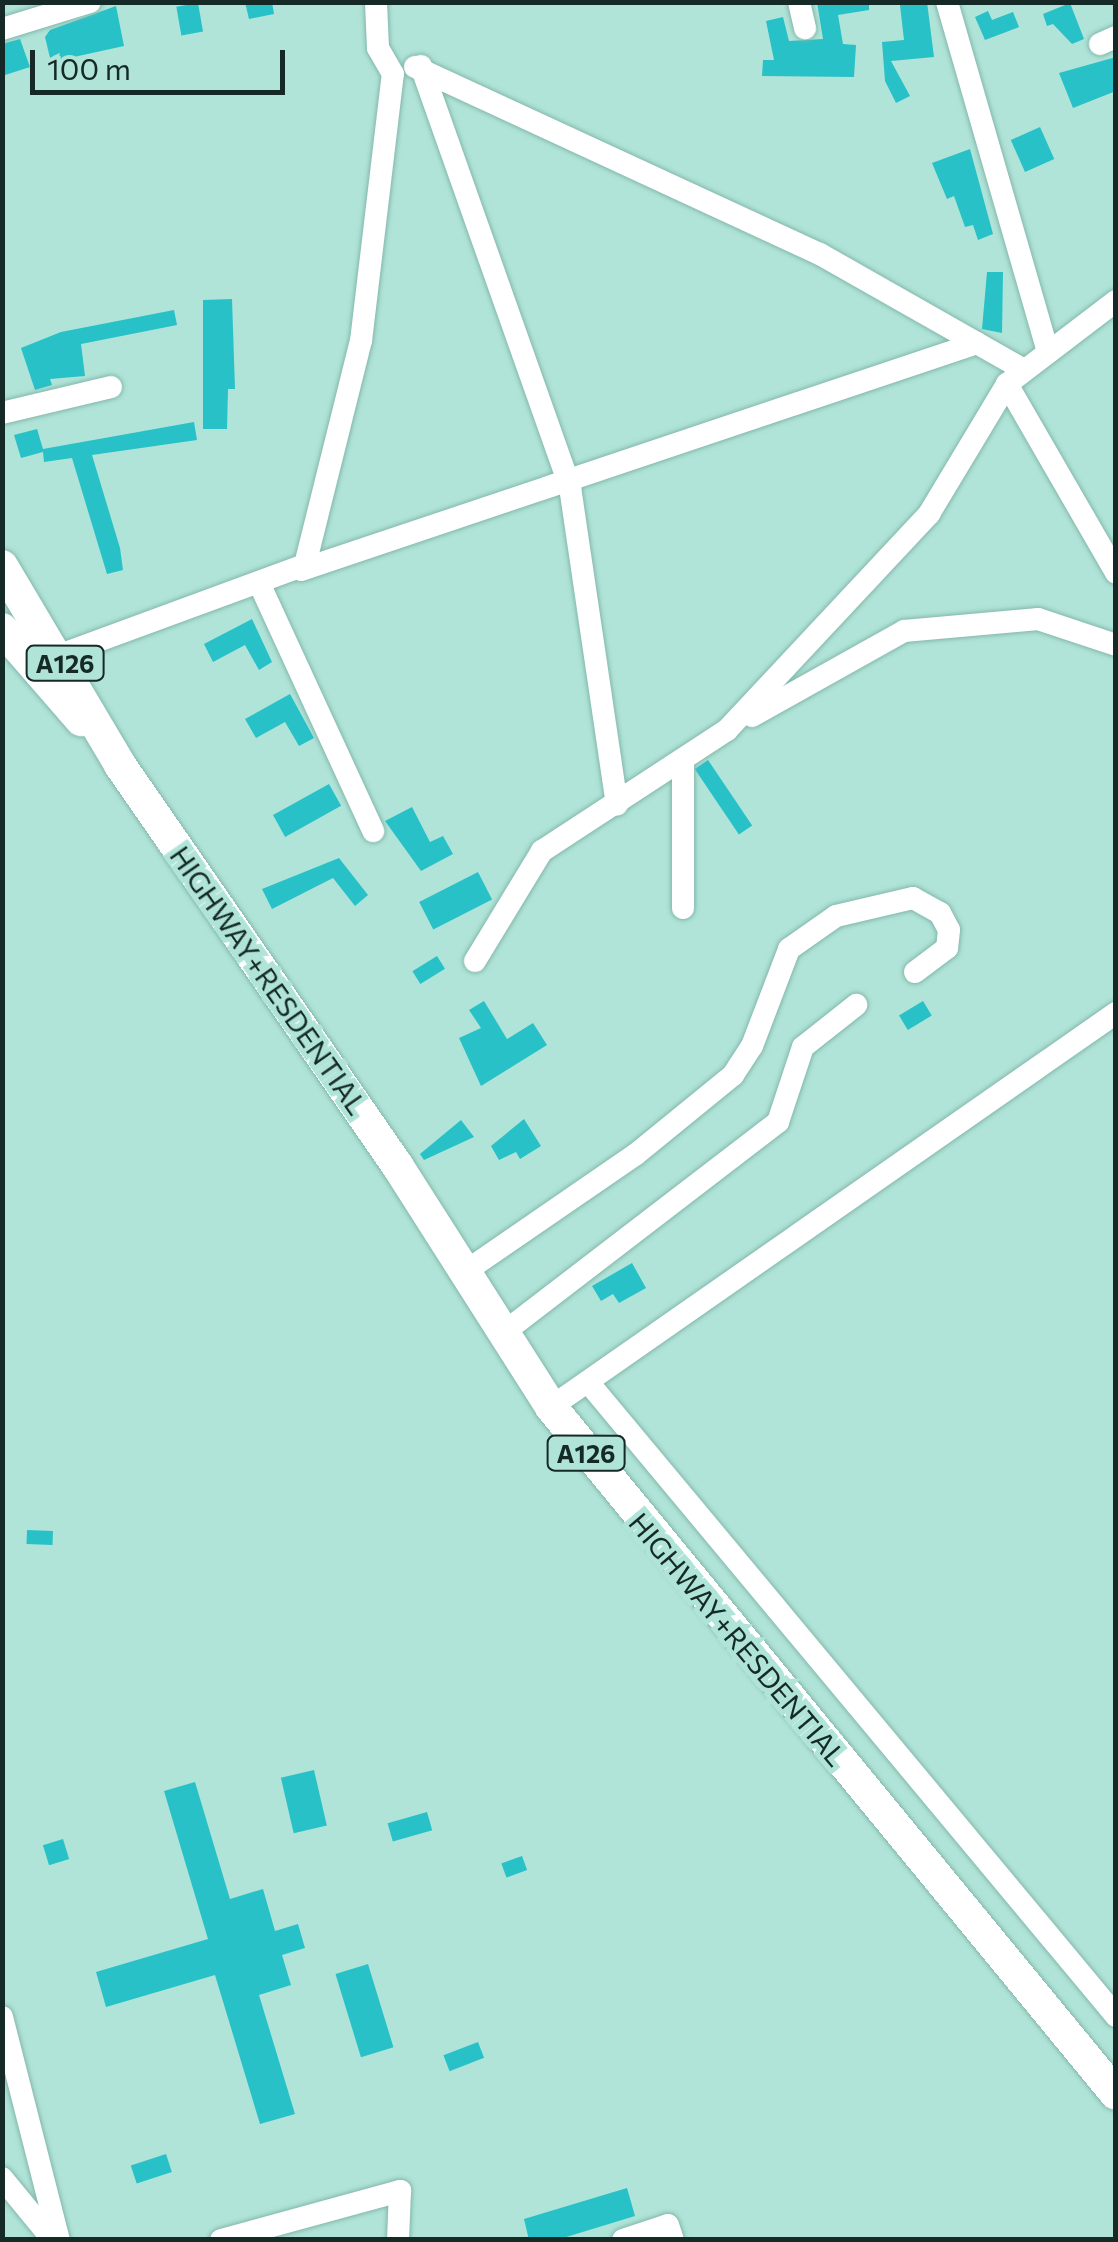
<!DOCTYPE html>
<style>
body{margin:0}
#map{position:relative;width:1118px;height:2242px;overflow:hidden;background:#b0e4d8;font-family:Commissioner,sans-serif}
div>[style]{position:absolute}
.building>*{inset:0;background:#27c1c7;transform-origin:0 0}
.roads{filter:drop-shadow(0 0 2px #84b7ac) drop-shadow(0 0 2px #84b7ac)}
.minor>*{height:22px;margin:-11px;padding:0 11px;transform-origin:11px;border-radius:11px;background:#fff}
.highway>*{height:32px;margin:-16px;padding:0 16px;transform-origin:16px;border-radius:16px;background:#fff}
span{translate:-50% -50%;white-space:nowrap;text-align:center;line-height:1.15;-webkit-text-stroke:10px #b0e4d8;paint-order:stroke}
.shield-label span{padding:2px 8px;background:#b0e4d8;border:2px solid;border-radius:8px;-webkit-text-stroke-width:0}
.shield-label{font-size:25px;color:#152a26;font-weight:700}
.street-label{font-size:28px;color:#152a26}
.frame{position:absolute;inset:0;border:5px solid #152a26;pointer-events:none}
.scale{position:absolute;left:30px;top:50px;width:255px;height:45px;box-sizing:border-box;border:5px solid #152a26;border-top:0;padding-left:12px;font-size:30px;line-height:35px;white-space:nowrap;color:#152a26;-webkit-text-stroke:8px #b0e4d8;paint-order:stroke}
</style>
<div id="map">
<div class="building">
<i style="clip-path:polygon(245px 2px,272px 2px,274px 14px,249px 19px)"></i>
<i style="clip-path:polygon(817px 2px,869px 2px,869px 10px,838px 15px,843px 44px,856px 45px,854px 77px,762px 76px,763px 60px,774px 60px,766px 21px,783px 17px,789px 41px,823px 39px)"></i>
<i style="clip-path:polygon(927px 2px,934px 57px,891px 61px,910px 96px,896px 103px,885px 81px,882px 42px,904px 40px,900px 5px)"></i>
<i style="left:198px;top:3px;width:29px;height:22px;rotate:80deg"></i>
<i style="clip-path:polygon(1070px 3px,1084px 39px,1072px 44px,1053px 24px,1047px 26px,1043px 14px)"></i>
<i style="clip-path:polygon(116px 6px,124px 46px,51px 62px,45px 37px,50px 30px)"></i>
<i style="clip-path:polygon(988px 11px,992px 20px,1013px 12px,1019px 27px,985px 40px,975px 17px)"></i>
<i style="clip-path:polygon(20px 39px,30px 67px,2px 76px,2px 44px)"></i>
<i style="clip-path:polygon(1116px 57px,1116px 91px,1073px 108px,1059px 73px)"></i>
<i style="left:1040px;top:127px;width:35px;height:32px;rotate:66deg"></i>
<i style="clip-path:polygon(970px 149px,993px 234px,978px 240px,973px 225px,965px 227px,954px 196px,947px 199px,932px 163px)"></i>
<i style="clip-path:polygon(987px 272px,1003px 272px,1002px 333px,982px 329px)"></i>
<i style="clip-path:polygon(232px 299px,235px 389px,228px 389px,227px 429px,203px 429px,203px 300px)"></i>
<i style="clip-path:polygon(174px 310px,177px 325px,81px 344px,85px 376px,50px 379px,52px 385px,35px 390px,21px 348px,61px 332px)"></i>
<i style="clip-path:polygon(194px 422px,197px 440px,92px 455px,120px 548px,123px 570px,107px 574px,72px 458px,44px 462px,43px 452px,21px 458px,14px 435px,37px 429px,43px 449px)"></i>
<i style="clip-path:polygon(252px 619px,272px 662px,259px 670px,245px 645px,213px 662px,204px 644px)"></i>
<i style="clip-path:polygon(290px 694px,314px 738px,299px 746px,285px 722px,256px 738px,245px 719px)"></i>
<i style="left:708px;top:760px;width:79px;height:16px;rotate:56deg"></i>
<i style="left:329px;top:784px;width:25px;height:64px;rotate:61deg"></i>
<i style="clip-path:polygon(412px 807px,430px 842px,443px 836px,453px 854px,421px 871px,385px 821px)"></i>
<i style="clip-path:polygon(339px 858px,368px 895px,355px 906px,333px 878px,272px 909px,262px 889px)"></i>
<i style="left:478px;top:872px;width:31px;height:66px;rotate:63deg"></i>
<i style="left:437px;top:956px;width:15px;height:29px;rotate:58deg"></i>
<i style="clip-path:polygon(484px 1001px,507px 1039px,533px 1023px,547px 1045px,481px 1086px,459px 1038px,481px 1028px,469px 1010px)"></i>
<i style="left:923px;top:1001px;width:17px;height:28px;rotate:59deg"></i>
<i style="clip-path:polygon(524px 1119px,541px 1146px,520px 1159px,516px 1152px,499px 1160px,491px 1146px)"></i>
<i style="clip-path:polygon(461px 1120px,474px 1137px,424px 1160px,420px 1154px)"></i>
<i style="clip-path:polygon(632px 1263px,646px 1288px,619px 1303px,613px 1294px,601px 1301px,592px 1286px)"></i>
<i style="left:27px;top:1530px;width:26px;height:14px;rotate:2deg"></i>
<i style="left:314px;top:1770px;width:57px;height:34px;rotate:77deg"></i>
<i style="clip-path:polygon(195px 1782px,230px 1899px,263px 1889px,275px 1931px,298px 1924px,305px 1948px,282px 1955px,291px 1985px,259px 1995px,295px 2114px,260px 2124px,215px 1975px,106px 2007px,96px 1972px,208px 1939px,164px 1791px)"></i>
<i style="left:427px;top:1812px;width:19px;height:41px;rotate:74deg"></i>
<i style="left:63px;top:1839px;width:21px;height:21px;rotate:73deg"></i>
<i style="left:522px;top:1856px;width:15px;height:22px;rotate:70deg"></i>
<i style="left:368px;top:1964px;width:87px;height:34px;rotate:73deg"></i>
<i style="left:478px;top:2042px;width:17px;height:37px;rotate:69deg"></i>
<i style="left:166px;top:2154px;width:19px;height:37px;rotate:72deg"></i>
<i style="clip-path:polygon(627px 2188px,635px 2216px,563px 2238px,529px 2240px,524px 2219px)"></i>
</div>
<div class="roads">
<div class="minor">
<i style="left:799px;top:2px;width:27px;rotate:77deg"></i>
<i style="left:947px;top:2px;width:360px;rotate:73.9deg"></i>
<i style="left:2px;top:29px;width:92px;rotate:-17.1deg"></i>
<i style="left:1100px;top:44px;width:17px;rotate:-24deg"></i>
<i style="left:421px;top:66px;width:447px;rotate:70.5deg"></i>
<i style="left:570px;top:487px;width:321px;rotate:81.6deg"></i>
<i style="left:415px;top:67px;width:446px;rotate:24.8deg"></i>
<i style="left:820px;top:254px;width:231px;rotate:29.6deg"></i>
<i style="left:1007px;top:384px;width:218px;rotate:60deg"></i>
<i style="left:2px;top:413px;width:112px;rotate:-13.4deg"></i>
<i style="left:301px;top:570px;width:713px;rotate:-18.56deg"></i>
<i style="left:260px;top:585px;width:271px;rotate:65.3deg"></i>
<i style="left:60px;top:655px;width:261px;rotate:-20.2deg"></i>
<i style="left:305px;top:565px;width:231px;rotate:-76deg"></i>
<i style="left:361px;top:341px;width:269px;rotate:-83.2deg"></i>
<i style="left:393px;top:74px;width:30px;rotate:-120deg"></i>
<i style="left:378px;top:48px;width:46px;rotate:-92.5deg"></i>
<i style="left:752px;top:716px;width:174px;rotate:-29.2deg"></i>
<i style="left:904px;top:631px;width:135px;rotate:-5.1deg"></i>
<i style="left:1038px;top:619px;width:82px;rotate:18.4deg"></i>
<i style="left:683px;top:761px;width:147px;rotate:90deg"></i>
<i style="left:475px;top:961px;width:129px;rotate:-58.7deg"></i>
<i style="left:542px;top:851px;width:221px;rotate:-33.2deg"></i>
<i style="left:727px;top:730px;width:296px;rotate:-46.9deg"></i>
<i style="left:929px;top:514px;width:152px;rotate:-59deg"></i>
<i style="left:1007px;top:384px;width:137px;rotate:-37.3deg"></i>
<i style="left:466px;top:1271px;width:205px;rotate:-34.5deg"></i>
<i style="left:635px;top:1155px;width:127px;rotate:-39.2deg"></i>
<i style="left:733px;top:1075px;width:35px;rotate:-57deg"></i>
<i style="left:752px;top:1046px;width:104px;rotate:-69.1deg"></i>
<i style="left:789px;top:949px;width:57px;rotate:-35.1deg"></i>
<i style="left:836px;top:916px;width:79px;rotate:-13.2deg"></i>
<i style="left:913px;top:898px;width:31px;rotate:29deg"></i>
<i style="left:940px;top:913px;width:19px;rotate:62deg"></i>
<i style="left:949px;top:930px;width:18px;rotate:96deg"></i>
<i style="left:947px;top:948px;width:40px;rotate:143deg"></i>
<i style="left:503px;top:1333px;width:347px;rotate:-37.5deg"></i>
<i style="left:778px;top:1122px;width:79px;rotate:-71.6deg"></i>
<i style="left:803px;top:1047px;width:68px;rotate:-38.4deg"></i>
<i style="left:588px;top:1382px;width:825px;rotate:50.21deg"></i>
<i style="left:551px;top:1407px;width:689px;rotate:-34.89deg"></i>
<i style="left:2px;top:2017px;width:230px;rotate:75.7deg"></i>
<i style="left:2px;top:2178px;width:80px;rotate:50.6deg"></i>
<i style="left:221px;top:2240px;width:186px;rotate:-15.3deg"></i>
<i style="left:400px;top:2191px;width:49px;rotate:92.3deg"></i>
<i style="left:623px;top:2240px;width:47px;rotate:-18.4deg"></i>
<i style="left:668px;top:2225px;width:16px;rotate:72deg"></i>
</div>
<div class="highway">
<i style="left:2px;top:566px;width:231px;rotate:59.3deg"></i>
<i style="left:120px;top:765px;width:487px;rotate:55.3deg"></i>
<i style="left:397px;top:1165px;width:287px;rotate:57.5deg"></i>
<i style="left:551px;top:1407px;width:889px;rotate:50.57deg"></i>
<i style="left:2px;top:629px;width:121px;rotate:49deg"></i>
</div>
</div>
<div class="shield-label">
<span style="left:65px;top:663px">A126</span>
<span style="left:586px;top:1453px">A126</span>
</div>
<div class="street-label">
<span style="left:269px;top:980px;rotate:55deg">HIGHWAY+RESDENTIAL</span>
<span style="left:738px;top:1639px;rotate:50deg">HIGHWAY+RESDENTIAL</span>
</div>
<div class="frame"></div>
<div class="scale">100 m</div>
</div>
